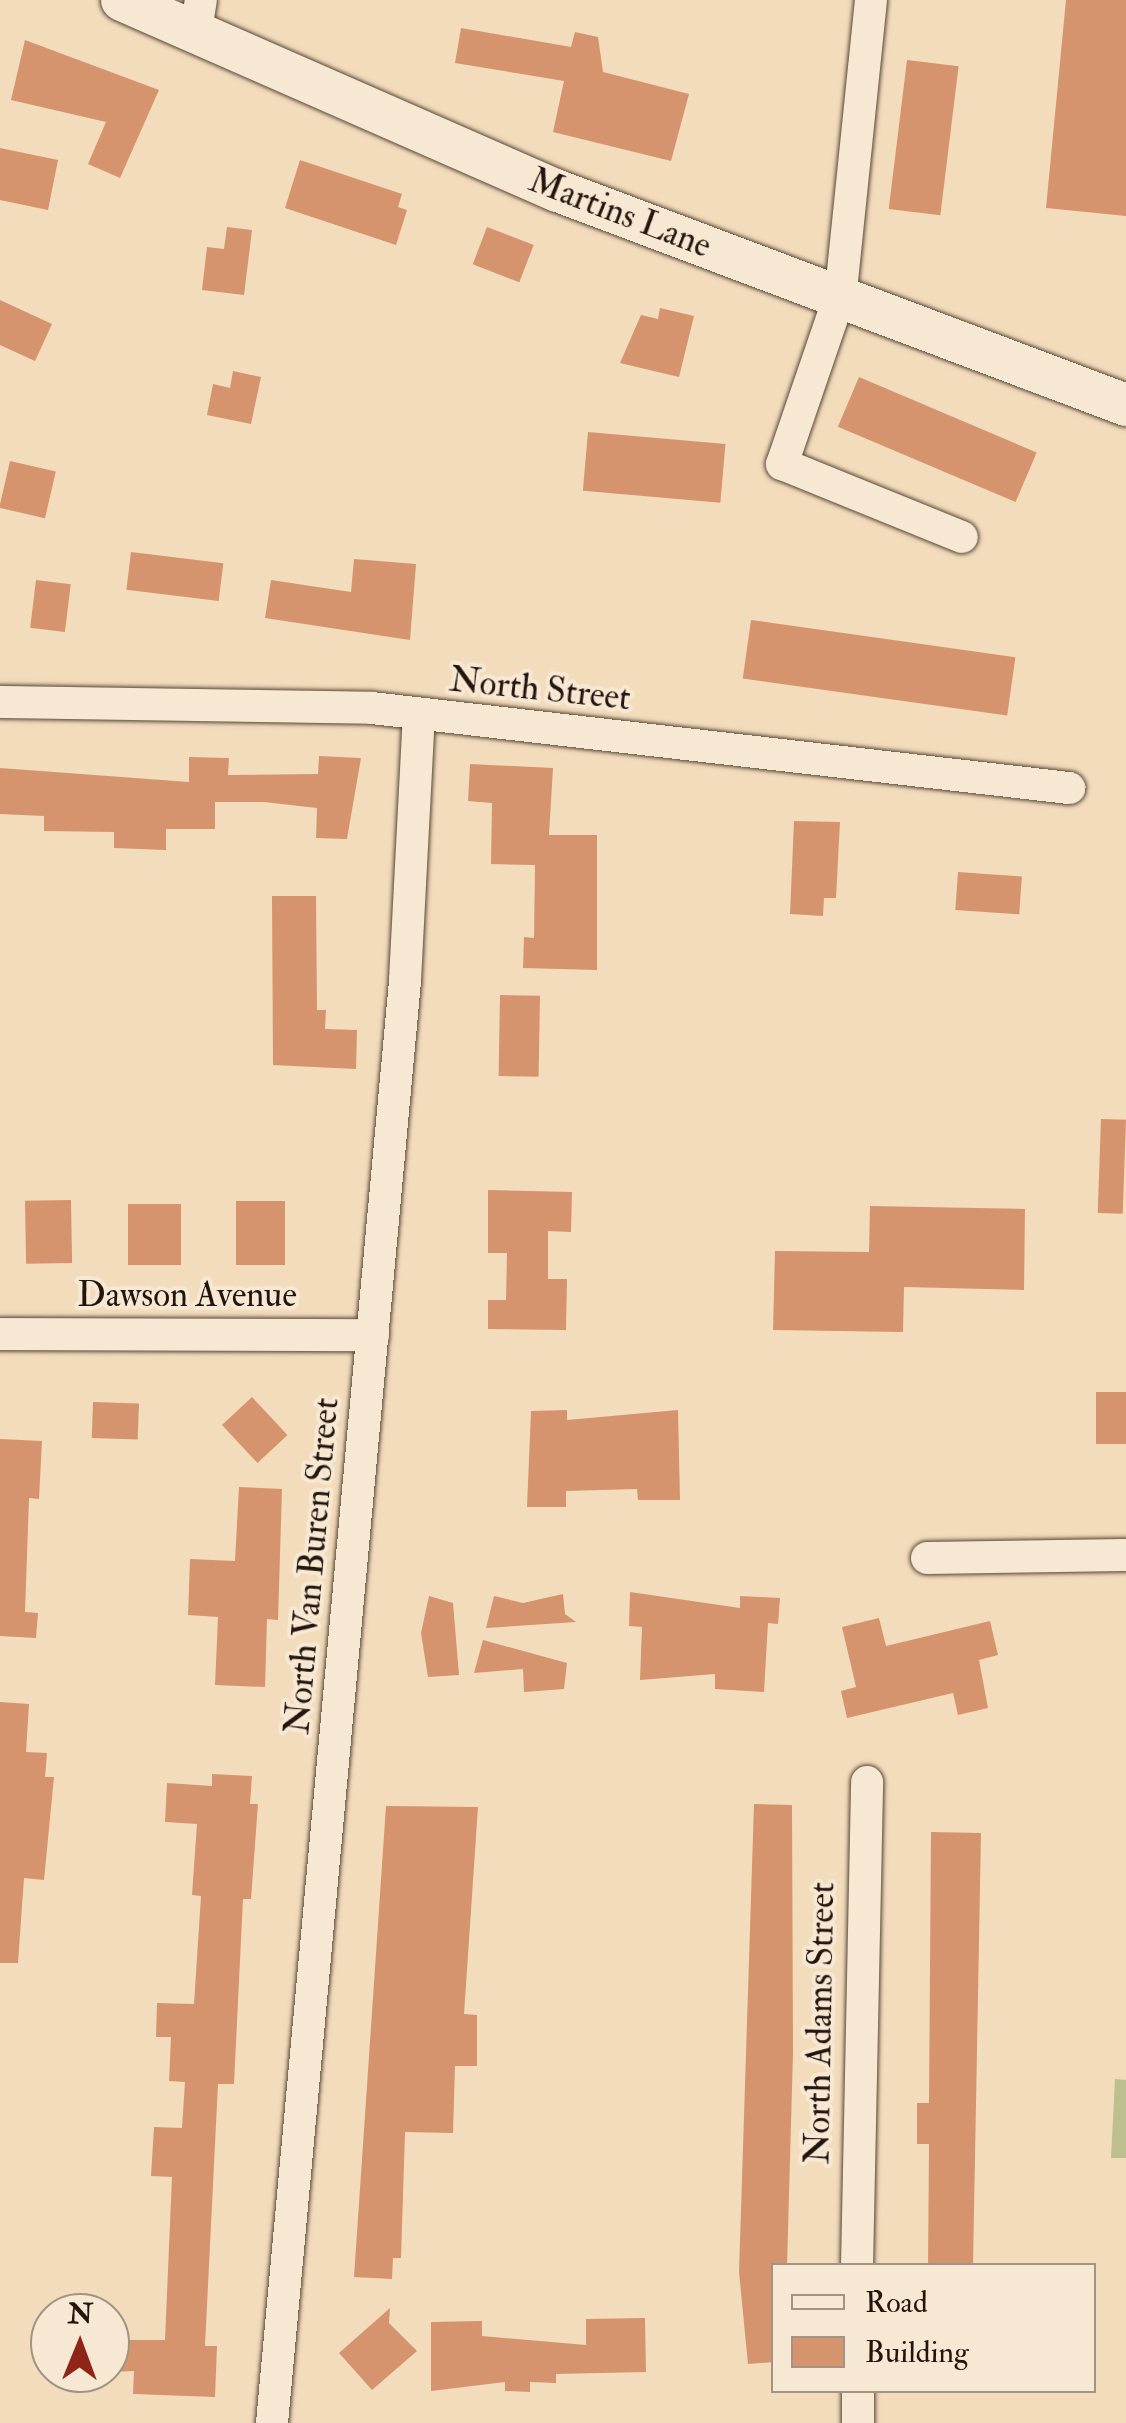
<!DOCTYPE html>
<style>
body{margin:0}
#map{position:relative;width:1126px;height:2423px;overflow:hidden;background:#f3dcbb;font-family:"IM FELL Double Pica",serif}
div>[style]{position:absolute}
.green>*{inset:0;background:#bebf8e}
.building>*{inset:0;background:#d5946d;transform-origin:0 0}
.roads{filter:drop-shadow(0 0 2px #574739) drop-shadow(0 0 2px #574739)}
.minor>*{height:32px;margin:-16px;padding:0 16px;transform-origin:16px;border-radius:16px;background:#f7e8d3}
.tertiary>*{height:42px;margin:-21px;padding:0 21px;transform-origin:21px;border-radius:21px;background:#f7e8d3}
span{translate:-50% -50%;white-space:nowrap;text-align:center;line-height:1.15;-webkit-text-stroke:8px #f7e8d3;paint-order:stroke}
.street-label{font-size:35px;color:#23150e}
.legend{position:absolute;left:771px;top:2263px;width:325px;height:130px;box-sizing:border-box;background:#f7e8d3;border:2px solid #a29484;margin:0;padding:12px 18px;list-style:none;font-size:30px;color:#23150e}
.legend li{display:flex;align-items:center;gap:20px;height:50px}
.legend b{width:50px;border:2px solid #a29484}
.north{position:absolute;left:30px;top:2293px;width:100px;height:100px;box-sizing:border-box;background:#f7e8d3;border:2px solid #a29484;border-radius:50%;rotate:1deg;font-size:28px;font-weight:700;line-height:40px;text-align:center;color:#23150e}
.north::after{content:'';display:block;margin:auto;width:35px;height:45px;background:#8f2418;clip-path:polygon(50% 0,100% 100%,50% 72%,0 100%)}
</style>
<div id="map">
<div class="green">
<i style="clip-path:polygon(1115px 2079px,1126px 2080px,1126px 2158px,1111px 2158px)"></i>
</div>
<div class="building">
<i style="clip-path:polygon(1066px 0,1126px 0,1126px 216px,1046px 208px)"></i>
<i style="clip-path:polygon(461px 28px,571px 47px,575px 32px,598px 37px,603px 72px,689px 94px,671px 161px,553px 132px,564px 81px,455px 63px)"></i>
<i style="clip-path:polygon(25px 40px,159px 90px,120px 178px,88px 164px,106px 122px,11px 100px)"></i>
<i style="left:907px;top:60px;width:52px;height:150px;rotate:7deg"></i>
<i style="clip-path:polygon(0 148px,58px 160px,48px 210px,0 200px)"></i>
<i style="clip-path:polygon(300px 160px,402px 194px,398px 207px,407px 210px,396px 245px,285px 208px)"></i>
<i style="clip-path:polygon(227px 227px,252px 230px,244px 295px,202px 290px,207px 247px,224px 249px)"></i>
<i style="left:487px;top:227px;width:50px;height:40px;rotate:21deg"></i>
<i style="clip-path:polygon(0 300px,52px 324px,35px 361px,0 345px)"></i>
<i style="clip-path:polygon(660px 308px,694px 316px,679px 377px,620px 363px,641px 315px,658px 319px)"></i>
<i style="clip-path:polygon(233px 371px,261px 377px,251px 424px,207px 415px,213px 384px,230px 388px)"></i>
<i style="left:859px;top:377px;width:193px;height:54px;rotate:23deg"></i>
<i style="left:588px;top:432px;width:138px;height:59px;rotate:5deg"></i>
<i style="left:10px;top:461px;width:47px;height:48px;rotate:13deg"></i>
<i style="left:131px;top:552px;width:93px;height:38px;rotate:7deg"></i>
<i style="clip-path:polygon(354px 559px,416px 564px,410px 640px,265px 618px,271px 580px,351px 592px)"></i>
<i style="left:36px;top:580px;width:35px;height:48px;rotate:7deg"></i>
<i style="left:751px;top:620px;width:267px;height:59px;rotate:8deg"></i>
<i style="clip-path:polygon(319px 756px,361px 758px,347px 839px,316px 838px,317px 808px,264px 802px,215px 802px,215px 829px,166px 829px,166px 850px,114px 848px,114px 832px,44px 831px,44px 816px,0 814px,0 768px,189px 782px,189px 757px,229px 758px,228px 775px,318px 774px)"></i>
<i style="clip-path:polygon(470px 764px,553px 768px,549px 835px,597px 835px,597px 970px,523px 968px,524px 937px,534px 938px,535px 865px,491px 864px,492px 803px,468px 801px)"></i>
<i style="clip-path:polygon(794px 821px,840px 822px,836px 898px,824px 898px,823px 916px,790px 914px)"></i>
<i style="left:958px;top:872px;width:64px;height:38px;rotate:4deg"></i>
<i style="clip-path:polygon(272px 896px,316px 896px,317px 1010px,326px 1010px,325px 1029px,357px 1030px,356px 1069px,273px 1065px)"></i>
<i style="left:500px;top:995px;width:40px;height:81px;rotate:1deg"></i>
<i style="left:1101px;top:1119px;width:25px;height:94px;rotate:2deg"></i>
<i style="clip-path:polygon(488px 1190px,572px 1192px,571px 1232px,548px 1231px,548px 1279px,567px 1279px,566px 1330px,488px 1329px,488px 1300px,506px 1300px,507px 1253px,488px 1253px)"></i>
<i style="left:71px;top:1200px;width:63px;height:46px;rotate:89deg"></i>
<i style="left:285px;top:1201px;width:64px;height:49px;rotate:90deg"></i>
<i style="left:128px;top:1204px;width:53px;height:61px"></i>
<i style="clip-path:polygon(870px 1206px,1025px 1209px,1024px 1290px,904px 1287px,903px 1332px,773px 1330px,775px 1251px,869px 1252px)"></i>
<i style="left:1096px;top:1392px;width:30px;height:52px"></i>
<i style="left:252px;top:1397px;width:52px;height:41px;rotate:47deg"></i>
<i style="left:93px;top:1402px;width:46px;height:36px;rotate:2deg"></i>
<i style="clip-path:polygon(567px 1410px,567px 1420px,678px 1410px,680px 1500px,638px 1500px,637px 1489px,566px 1491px,566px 1507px,527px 1507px,531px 1411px)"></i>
<i style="clip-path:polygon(0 1439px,42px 1441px,39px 1499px,29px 1498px,25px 1612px,38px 1613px,36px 1638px,0 1636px)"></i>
<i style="clip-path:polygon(239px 1487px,282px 1489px,278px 1620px,267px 1619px,265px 1687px,215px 1685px,218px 1617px,188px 1615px,190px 1559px,235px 1561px)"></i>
<i style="clip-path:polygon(630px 1592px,740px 1608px,740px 1596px,780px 1598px,778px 1624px,768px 1623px,764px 1692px,715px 1689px,715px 1674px,640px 1680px,642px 1627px,629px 1626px)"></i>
<i style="clip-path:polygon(563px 1594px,565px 1614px,576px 1622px,486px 1628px,494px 1596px,523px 1603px)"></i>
<i style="clip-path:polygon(429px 1596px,453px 1603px,459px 1675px,428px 1677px,421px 1633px)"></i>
<i style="clip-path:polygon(879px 1618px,886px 1646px,990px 1621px,998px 1655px,979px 1660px,988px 1708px,958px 1715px,953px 1693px,847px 1718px,841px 1691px,856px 1687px,842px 1627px)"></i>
<i style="clip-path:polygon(483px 1640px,567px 1663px,564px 1689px,524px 1692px,523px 1669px,474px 1673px)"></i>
<i style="clip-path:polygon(0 1702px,29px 1704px,26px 1752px,47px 1753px,45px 1777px,54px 1777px,44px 1880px,24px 1878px,18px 1963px,0 1963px)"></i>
<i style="clip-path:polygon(212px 1774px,252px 1776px,250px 1804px,258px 1804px,251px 1899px,243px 1899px,234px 2084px,218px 2084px,205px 2346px,217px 2346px,215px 2397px,133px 2394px,134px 2371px,110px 2372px,110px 2340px,165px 2340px,172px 2177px,151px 2176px,154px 2127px,182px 2128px,185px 2082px,169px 2081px,171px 2037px,156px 2037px,157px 2003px,194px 2004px,201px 1896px,192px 1895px,197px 1824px,165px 1822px,167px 1783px,212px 1786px)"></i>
<i style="clip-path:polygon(754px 1804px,792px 1805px,793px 2053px,787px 2266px,774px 2266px,774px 2362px,748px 2364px,739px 2272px)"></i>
<i style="clip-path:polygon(386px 1806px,478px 1807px,464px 2014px,477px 2015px,477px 2066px,455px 2066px,453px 2133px,405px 2132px,401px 2258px,393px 2258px,392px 2279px,354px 2277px)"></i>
<i style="clip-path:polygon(931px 1832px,981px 1833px,973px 2266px,928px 2266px,929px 2144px,917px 2144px,917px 2103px,929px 2103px)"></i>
<i style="clip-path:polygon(390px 2308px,389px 2323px,417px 2351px,372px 2390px,339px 2353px)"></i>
<i style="clip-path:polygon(645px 2318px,646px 2372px,556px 2374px,556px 2383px,530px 2382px,530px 2392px,505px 2391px,505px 2382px,431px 2391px,431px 2322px,482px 2321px,482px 2336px,586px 2345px,586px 2319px)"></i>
</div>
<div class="roads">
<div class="minor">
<i style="left:871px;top:0;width:294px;rotate:95.9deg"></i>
<i style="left:841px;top:292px;width:182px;rotate:108.9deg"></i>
<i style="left:782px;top:464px;width:194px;rotate:22.1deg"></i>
<i style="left:195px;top:37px;width:37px;rotate:-81deg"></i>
<i style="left:0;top:702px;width:372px;rotate:0.9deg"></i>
<i style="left:372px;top:708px;width:702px;rotate:6.55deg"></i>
<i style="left:0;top:1334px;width:373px;rotate:0.2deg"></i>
<i style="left:927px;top:1558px;width:199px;rotate:-0.9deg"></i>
<i style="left:857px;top:2266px;width:484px;rotate:-88.8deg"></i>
<i style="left:858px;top:2390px;width:33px;rotate:90deg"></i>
<i style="left:272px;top:2423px;width:1449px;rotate:-84.73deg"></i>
<i style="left:405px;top:980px;width:265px;rotate:-87deg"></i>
</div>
<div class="tertiary">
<i style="left:122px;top:0;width:476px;rotate:23.7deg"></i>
<i style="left:558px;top:191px;width:607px;rotate:20.64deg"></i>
</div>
</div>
<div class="street-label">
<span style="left:620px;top:213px;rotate:21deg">Martins Lane</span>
<span style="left:540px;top:689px;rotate:6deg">North Street</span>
<span style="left:187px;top:1295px">Dawson Avenue</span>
<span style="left:312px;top:1566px;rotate:-85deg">North Van Buren Street</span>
<span style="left:820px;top:2023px;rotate:-89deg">North Adams Street</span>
</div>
<ul class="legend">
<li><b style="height:12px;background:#f7e8d3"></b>Road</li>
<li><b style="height:28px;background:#d5946d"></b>Building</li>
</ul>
<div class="north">N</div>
</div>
